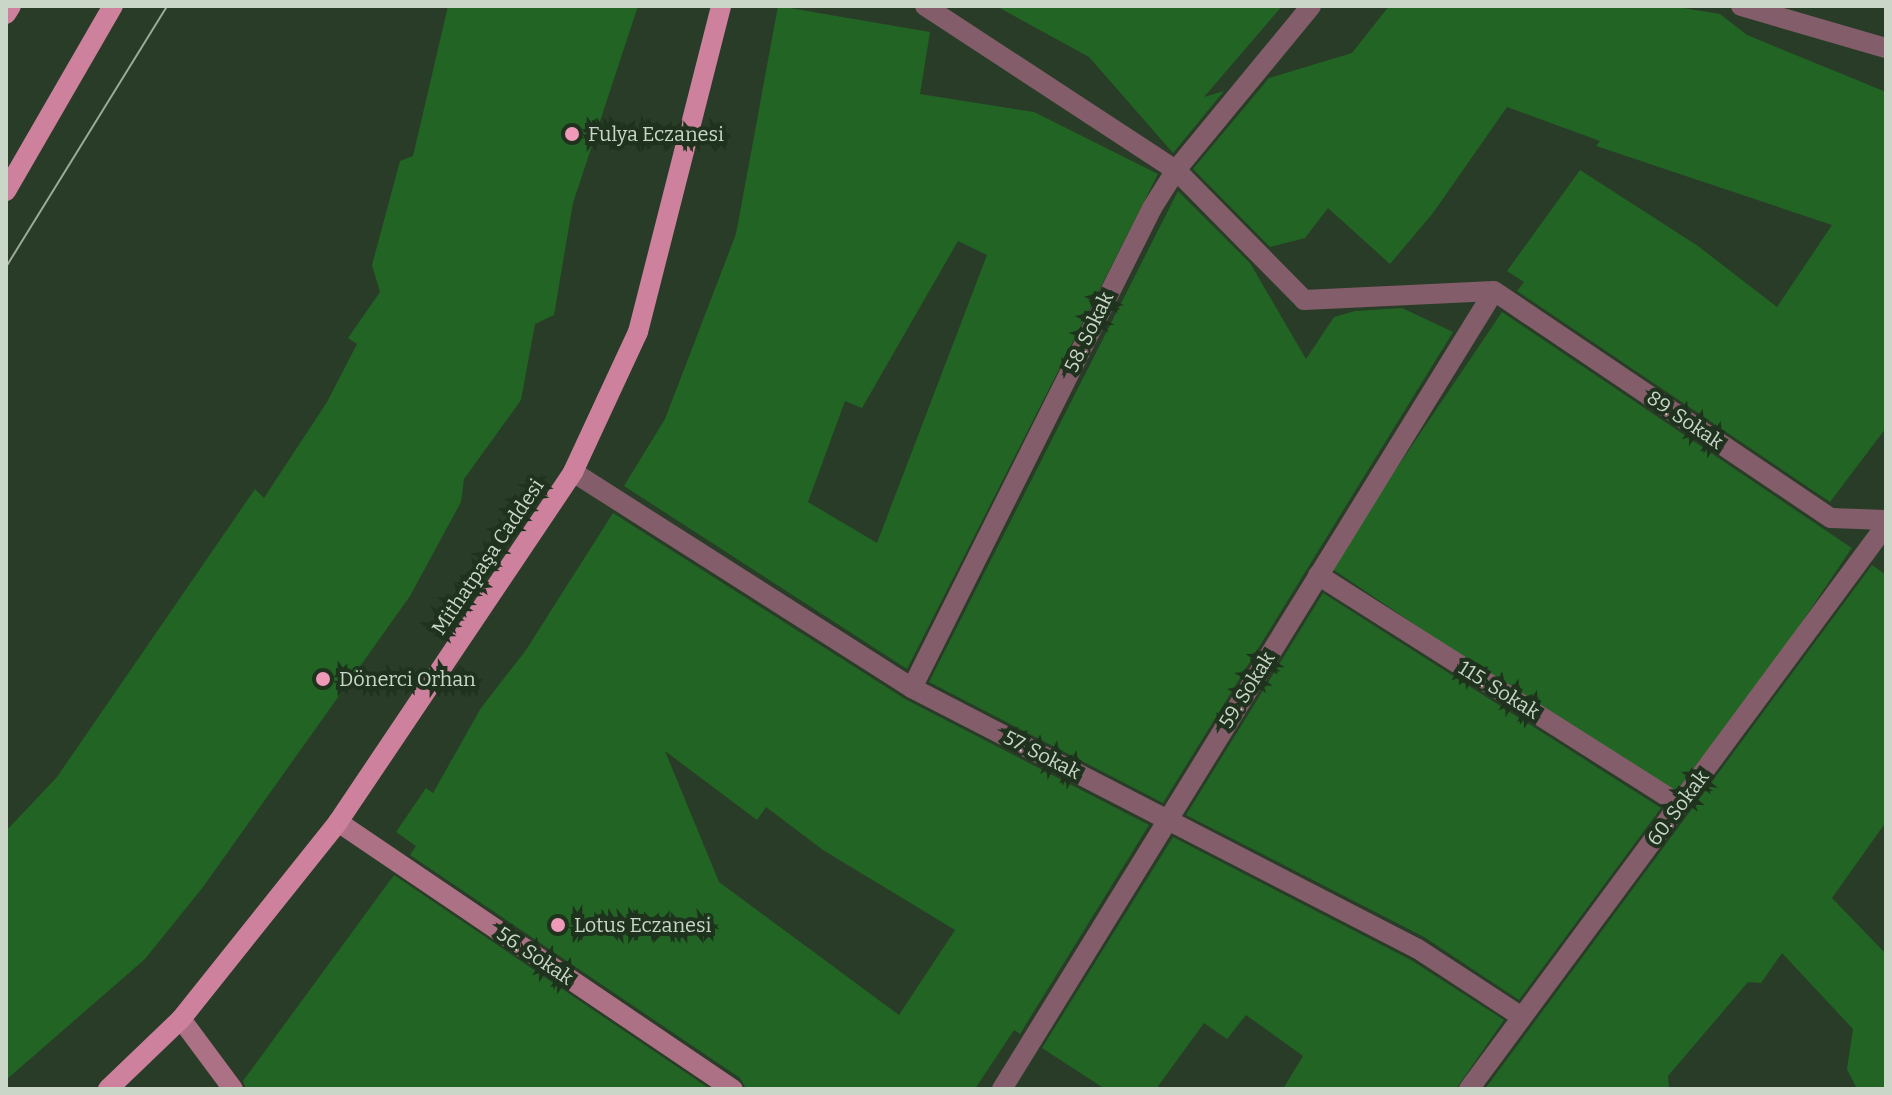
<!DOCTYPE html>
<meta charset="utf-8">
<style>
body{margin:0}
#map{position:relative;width:1892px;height:1095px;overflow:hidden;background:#283c27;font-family:Bitter,serif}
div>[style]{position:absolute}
.building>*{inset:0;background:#226424;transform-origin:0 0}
.street>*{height:20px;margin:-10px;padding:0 10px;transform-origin:10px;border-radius:10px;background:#835d6a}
.secondary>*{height:20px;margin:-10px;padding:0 10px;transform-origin:10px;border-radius:10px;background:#ad7186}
.primary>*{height:20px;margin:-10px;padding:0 10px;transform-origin:10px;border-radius:10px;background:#cd819c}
.tram>*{height:2px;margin:-1px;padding:0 1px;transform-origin:1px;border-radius:1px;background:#9baa9a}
.dots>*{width:22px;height:22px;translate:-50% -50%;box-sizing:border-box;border:4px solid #1e321d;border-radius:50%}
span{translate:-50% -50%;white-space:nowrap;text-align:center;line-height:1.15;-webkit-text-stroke:8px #1e321d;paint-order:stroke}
.poi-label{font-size:20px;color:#c9d6c8}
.left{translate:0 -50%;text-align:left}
.street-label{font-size:20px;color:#c9d6c8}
.frame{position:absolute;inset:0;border:8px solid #c9d6c8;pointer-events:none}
</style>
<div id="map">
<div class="building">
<i style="clip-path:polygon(448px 6px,638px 6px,573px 203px,554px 315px,535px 324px,521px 400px,464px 479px,461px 502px,410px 596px,203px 887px,145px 959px,6px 1080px,6px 831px,57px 777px,255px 489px,264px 498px,327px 402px,357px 344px,348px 338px,380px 292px,372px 265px,400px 161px,413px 156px)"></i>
<i style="clip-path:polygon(evenodd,778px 6px,930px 32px,920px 94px,1034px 112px,1158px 174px,907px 669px,624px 486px,665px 419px,736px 234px,778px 6px,958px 241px,987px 255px,877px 543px,808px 502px,845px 401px,862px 408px,958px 241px)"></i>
<i style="clip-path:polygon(996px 6px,1282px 6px,1204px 97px,1224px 91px,1173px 153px,1089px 57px)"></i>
<i style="clip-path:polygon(1389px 6px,1671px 6px,1720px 14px,1747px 35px,1886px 92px,1886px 428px,1830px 502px,1517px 291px,1524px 282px,1507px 271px,1580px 170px,1698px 246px,1777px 307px,1832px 225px,1596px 146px,1600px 141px,1507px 107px,1433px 213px,1390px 264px,1328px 208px,1305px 238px,1270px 247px,1193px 169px,1269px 78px,1352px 53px)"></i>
<i style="clip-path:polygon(1178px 191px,1250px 263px,1306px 359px,1334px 317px,1355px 311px,1402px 308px,1453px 332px,1163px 803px,929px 682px)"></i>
<i style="left:1502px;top:312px;width:422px;height:308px;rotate:34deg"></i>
<i style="clip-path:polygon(evenodd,613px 513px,905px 699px,1149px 825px,1020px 1034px,1014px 1030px,975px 1089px,746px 1089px,740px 1078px,410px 855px,416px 846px,396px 832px,426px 788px,433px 793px,481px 708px,526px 650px,613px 513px,665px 751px,757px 820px,766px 807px,823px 850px,955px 930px,899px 1015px,719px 882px,665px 751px)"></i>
<i style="clip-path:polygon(1872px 565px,1886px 575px,1886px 822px,1832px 898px,1886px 954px,1886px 1089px,1857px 1089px,1847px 1069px,1853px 1029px,1782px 953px,1761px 983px,1748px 982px,1668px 1076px,1669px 1089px,1485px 1089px)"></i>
<i style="clip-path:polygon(1323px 593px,1661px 808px,1519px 1000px,1424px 937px,1186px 815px)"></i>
<i style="clip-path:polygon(1173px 837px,1411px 960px,1504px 1020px,1456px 1089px,1283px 1089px,1303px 1056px,1246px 1015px,1227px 1039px,1204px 1023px,1156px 1089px,1105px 1089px,1042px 1048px)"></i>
<i style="clip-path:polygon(394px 875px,710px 1089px,246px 1089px,243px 1081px)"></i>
</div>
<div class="street">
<i style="left:925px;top:6px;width:300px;rotate:33.2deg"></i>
<i style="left:1176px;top:170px;width:182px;rotate:45.4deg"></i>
<i style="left:1304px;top:300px;width:190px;rotate:-2.7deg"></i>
<i style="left:1741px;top:6px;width:151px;rotate:16.2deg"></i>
<i style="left:1494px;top:291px;width:406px;rotate:34deg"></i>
<i style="left:1831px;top:518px;width:55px;rotate:2.1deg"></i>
<i style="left:573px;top:472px;width:402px;rotate:32.5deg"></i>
<i style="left:912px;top:688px;width:569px;rotate:27.29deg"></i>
<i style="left:1418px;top:949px;width:124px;rotate:33.2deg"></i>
<i style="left:1318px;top:575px;width:429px;rotate:32.4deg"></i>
<i style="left:912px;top:688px;width:537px;rotate:-63.43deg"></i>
<i style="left:1152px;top:208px;width:45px;rotate:-57.7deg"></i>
<i style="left:1176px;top:170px;width:212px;rotate:-50.5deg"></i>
<i style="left:1002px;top:1089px;width:937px;rotate:-58.34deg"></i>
<i style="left:1469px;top:1089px;width:701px;rotate:-53.52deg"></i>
</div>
<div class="secondary">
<i style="left:338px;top:822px;width:477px;rotate:34.1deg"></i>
<i style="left:181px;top:1019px;width:87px;rotate:53.4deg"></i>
</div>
<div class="primary">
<i style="left:6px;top:14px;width:9px;rotate:-58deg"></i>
<i style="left:6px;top:191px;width:214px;rotate:-60deg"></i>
<i style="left:108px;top:1089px;width:101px;rotate:-43.8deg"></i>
<i style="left:181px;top:1019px;width:252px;rotate:-51.4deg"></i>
<i style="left:338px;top:822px;width:422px;rotate:-56.1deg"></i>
<i style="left:573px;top:472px;width:154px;rotate:-65.1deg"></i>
<i style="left:638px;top:332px;width:336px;rotate:-75.7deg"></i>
</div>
<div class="tram">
<i style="left:6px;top:267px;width:307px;rotate:-58.3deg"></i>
</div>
<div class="dots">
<i style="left:572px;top:134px;background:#ef9ab8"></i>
<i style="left:323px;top:679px;background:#ef9ab8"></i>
<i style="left:558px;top:925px;background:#ef9ab8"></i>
</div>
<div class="poi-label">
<span class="left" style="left:588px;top:134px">Fulya Eczanesi</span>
<span class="left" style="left:339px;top:679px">Dönerci Orhan</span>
<span class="left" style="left:574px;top:925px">Lotus Eczanesi</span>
</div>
<div class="street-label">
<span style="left:1089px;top:332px;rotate:-64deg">58. Sokak</span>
<span style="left:1685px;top:420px;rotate:34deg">89. Sokak</span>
<span style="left:488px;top:557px;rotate:-56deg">Mithatpaşa Caddesi</span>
<span style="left:1247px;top:690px;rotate:-58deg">59. Sokak</span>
<span style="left:1499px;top:690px;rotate:32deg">115. Sokak</span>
<span style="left:1042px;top:755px;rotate:27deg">57. Sokak</span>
<span style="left:1678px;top:808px;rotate:-53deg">60. Sokak</span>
<span style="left:535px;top:956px;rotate:34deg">56. Sokak</span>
</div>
<div class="frame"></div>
</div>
